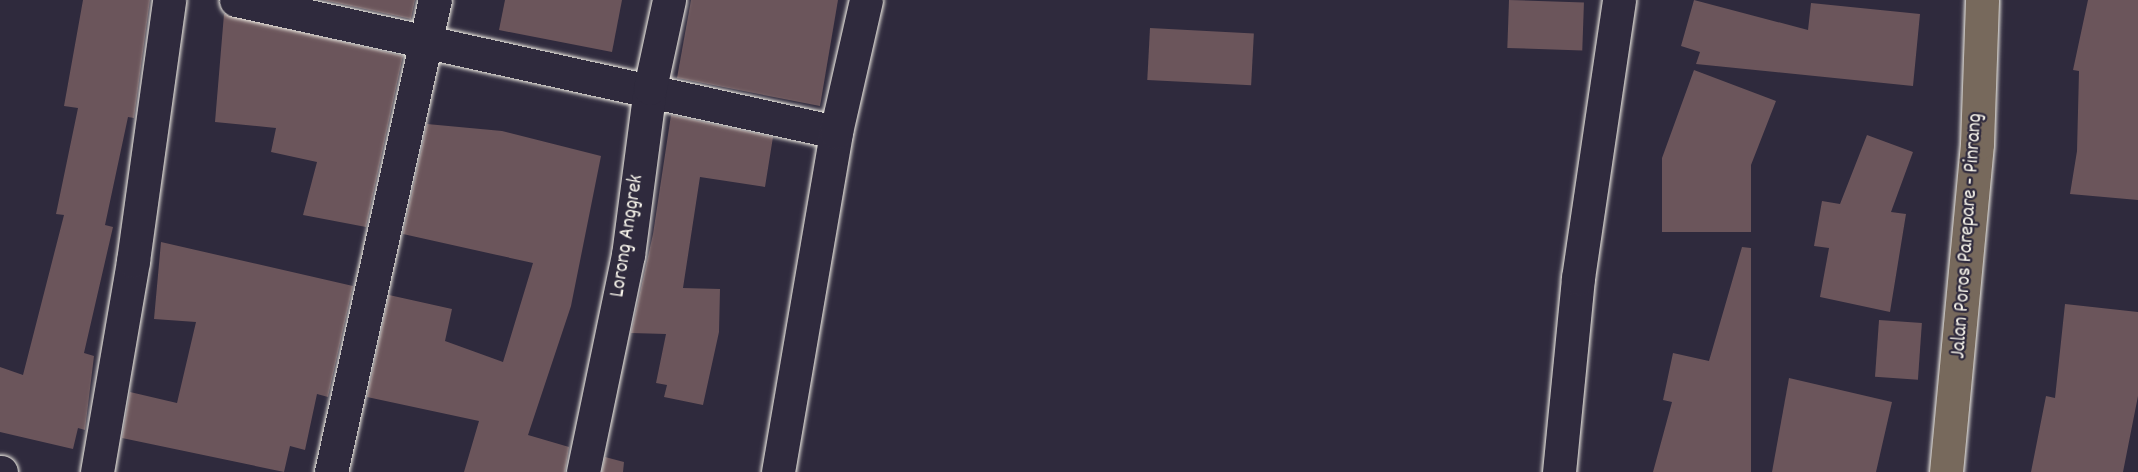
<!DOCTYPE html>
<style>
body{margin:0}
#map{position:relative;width:2138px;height:472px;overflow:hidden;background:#2f2a3d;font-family:Dekko,sans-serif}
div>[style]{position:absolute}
.building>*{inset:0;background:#6b555b;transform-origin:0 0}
.roads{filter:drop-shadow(0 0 2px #f4f1e8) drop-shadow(0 0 2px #f4f1e8)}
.minor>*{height:33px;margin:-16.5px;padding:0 16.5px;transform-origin:16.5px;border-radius:16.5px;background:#2f2a3d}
.trunk>*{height:33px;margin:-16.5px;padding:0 16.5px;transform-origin:16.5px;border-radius:16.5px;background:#77695c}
span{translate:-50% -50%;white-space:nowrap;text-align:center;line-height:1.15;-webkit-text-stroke:4.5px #2f2a3d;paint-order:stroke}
.street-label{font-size:21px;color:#f4f1e8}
</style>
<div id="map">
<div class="building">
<i style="clip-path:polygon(83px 0,150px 0,134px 118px,128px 117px,105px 225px,113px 227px,84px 353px,94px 356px,85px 430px,78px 428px,73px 449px,0 432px,0 367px,23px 375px,64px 215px,56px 214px,78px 108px,64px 106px)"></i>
<i style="clip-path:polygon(323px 0,415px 0,411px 19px)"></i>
<i style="clip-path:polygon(505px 0,622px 0,612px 52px,499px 30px)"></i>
<i style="clip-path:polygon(691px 0,838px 0,820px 106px,677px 78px)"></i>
<i style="left:1509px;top:0;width:75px;height:48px;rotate:2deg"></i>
<i style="clip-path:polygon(1694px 0,1808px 30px,1811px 3px,1920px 14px,1913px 86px,1696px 64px,1700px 52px,1681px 46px)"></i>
<i style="clip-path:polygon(2088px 0,2138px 0,2138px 200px,2070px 194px,2077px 151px,2079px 71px,2073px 70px)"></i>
<i style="clip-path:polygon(224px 14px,403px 56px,366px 227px,303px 215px,317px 162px,271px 152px,276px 128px,215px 122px)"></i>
<i style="left:1150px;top:28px;width:104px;height:52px;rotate:3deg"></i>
<i style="clip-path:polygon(1694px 70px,1776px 101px,1751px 165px,1751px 232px,1662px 232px,1662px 158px)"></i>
<i style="clip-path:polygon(671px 115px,773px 137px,765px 187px,700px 177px,683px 288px,720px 289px,719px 332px,703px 405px,664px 397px,667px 385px,656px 383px,666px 334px,631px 333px,653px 234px)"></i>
<i style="clip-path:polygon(427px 124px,502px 131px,601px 156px,571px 306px,528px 435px,569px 447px,565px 472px,464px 472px,479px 421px,367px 397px,389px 295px,452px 309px,445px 341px,503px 362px,533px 263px,403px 234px)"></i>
<i style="clip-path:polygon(1867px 135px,1913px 152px,1891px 212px,1906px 214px,1890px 312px,1820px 297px,1829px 248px,1814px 246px,1822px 201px,1840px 204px)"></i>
<i style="clip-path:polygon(161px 242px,353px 286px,328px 397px,317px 394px,305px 450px,290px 446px,284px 472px,122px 438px,130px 392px,177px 403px,196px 322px,154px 319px)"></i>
<i style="clip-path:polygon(1742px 247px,1751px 248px,1751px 472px,1653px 472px,1672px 402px,1663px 400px,1673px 353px,1709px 361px)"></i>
<i style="clip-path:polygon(2065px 304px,2138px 312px,2138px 396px,2123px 472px,2031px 472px,2046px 396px,2055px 398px)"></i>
<i style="left:1879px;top:320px;width:43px;height:57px;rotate:4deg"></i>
<i style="clip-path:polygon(1789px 378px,1892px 402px,1876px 472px,1772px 472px)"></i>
<i style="clip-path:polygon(605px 457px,624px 462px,623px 472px,602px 472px)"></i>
</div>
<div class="roads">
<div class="minor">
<i style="left:236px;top:0;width:614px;rotate:12.41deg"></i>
<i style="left:0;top:472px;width:1px"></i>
<i style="left:97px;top:472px;width:214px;rotate:-80.3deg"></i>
<i style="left:133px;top:261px;width:263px;rotate:-82.1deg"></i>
<i style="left:331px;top:472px;width:483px;rotate:-77.6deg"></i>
<i style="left:583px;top:472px;width:222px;rotate:-78.3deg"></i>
<i style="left:628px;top:255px;width:168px;rotate:-82.5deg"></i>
<i style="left:650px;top:88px;width:90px;rotate:-77.8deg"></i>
<i style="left:778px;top:472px;width:345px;rotate:-80.3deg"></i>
<i style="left:836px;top:132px;width:135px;rotate:-77.2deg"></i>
<i style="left:1559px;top:472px;width:195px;rotate:-84.4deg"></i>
<i style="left:1578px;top:278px;width:281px;rotate:-81.6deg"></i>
</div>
<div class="trunk">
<i style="left:1946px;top:472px;width:329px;rotate:-84.6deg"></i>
<i style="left:1977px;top:144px;width:144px;rotate:-88deg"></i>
</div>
</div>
<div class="street-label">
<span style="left:628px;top:236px;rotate:-81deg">Lorong Anggrek</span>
<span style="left:1968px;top:236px;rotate:-86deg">Jalan Poros Parepare - Pinrang</span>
</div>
</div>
